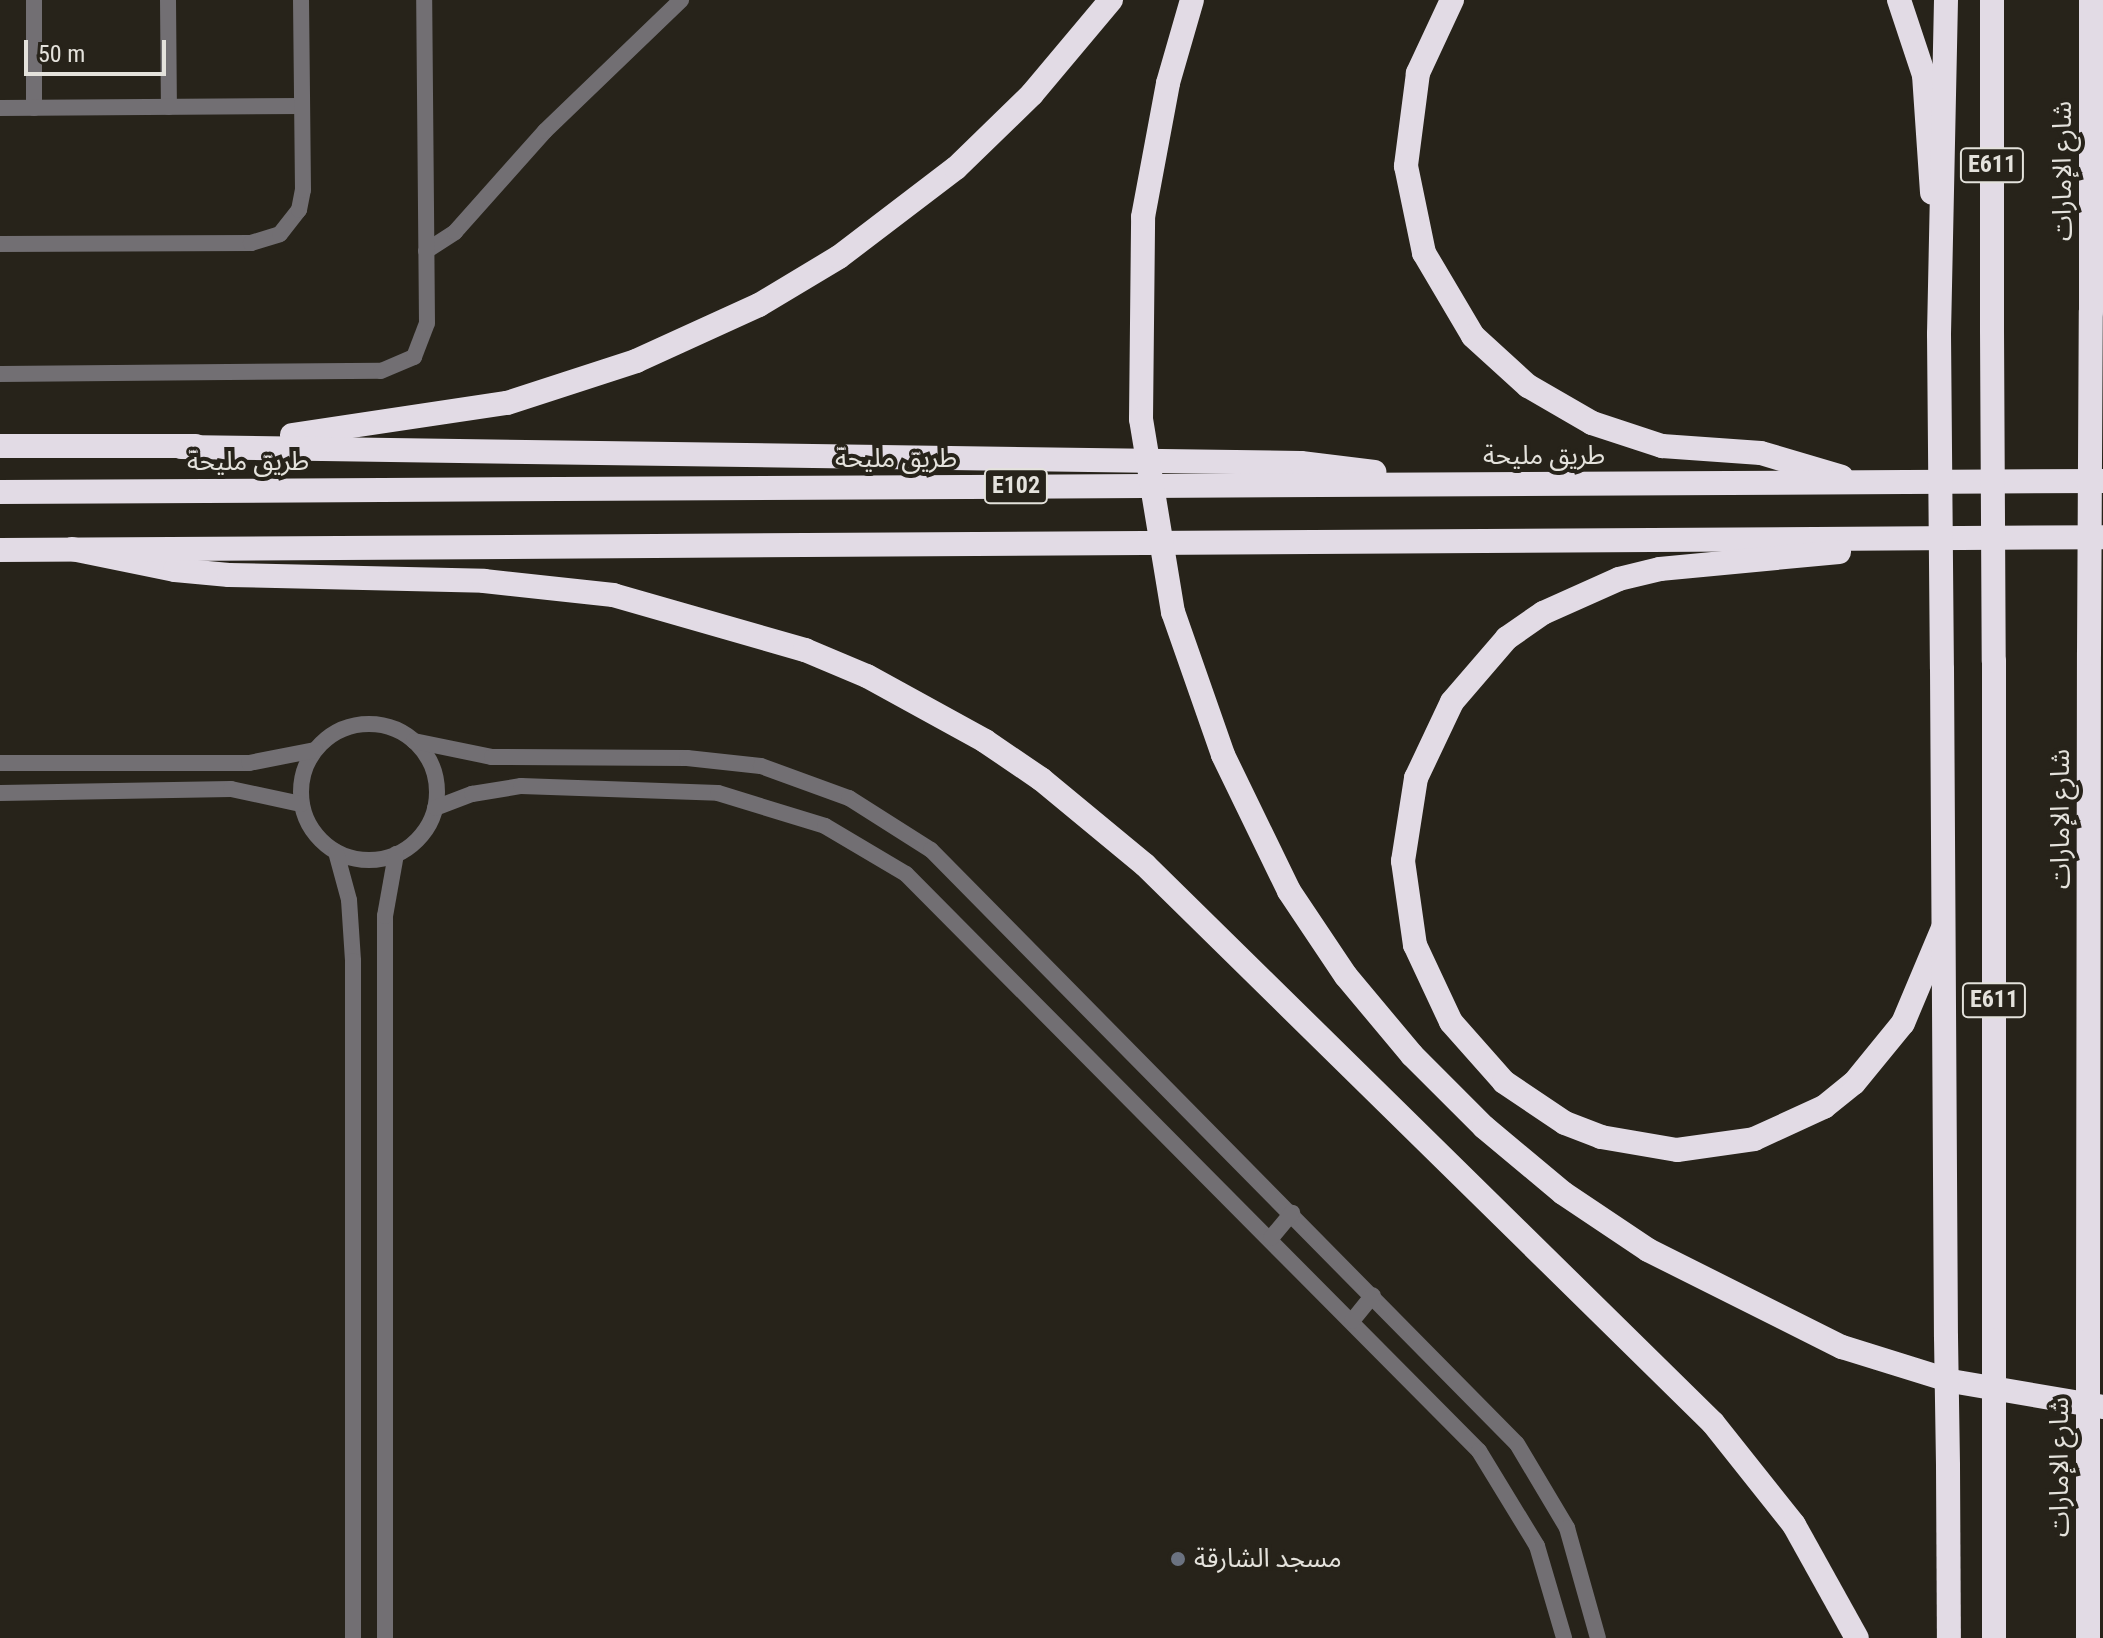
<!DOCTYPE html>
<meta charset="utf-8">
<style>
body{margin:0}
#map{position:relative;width:2103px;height:1638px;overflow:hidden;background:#27231a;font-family:"Roboto Condensed","Noto Sans Arabic",sans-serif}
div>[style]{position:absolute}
.minor>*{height:16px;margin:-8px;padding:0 8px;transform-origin:8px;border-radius:8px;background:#726f73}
.minor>.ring{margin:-8px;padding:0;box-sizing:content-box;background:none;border:16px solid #726f73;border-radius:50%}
.motorway>*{height:24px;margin:-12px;padding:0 12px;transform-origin:12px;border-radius:12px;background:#e2dbe5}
.motorway-bridge>*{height:24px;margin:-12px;padding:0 12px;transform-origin:12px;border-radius:12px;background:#e2dbe5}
.dots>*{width:22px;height:22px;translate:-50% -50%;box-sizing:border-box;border:4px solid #27231a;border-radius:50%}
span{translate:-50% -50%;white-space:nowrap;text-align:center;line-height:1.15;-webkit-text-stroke:8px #27231a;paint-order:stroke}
.shield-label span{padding:2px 6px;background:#27231a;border:2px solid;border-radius:6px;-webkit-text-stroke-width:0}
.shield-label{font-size:24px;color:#e4e2dc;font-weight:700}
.street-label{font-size:26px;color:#e4e2dc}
.poi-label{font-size:26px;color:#e4e2dc}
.left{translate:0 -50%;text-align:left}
.scale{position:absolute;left:24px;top:40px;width:142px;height:36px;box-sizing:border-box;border:4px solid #e4e2dc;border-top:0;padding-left:10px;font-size:24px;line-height:28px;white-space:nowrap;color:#e4e2dc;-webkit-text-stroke:6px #27231a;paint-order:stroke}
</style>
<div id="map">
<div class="minor">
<i style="left:34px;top:0;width:108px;rotate:90deg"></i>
<i style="left:168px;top:0;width:107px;rotate:89.5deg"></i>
<i style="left:0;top:108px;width:302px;rotate:-0.4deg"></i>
<i style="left:0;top:244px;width:251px;rotate:-0.2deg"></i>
<i style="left:251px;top:243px;width:30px;rotate:-17deg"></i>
<i style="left:280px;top:234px;width:31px;rotate:-52deg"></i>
<i style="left:299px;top:210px;width:20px;rotate:-79deg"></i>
<i style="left:303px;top:190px;width:190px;rotate:-90.6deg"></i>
<i style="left:426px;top:251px;width:35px;rotate:-33deg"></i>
<i style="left:455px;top:232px;width:135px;rotate:-48.3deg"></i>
<i style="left:545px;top:131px;width:189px;rotate:-43.9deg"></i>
<i style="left:0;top:374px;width:381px;rotate:-0.5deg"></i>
<i style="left:381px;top:371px;width:36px;rotate:-23deg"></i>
<i style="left:414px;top:357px;width:36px;rotate:-69deg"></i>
<i style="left:427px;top:323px;width:323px;rotate:-90.5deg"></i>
<i class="ring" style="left:301px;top:724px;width:120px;height:120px"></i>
<i style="left:414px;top:741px;width:80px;rotate:11.6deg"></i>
<i style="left:492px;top:757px;width:195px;rotate:0.3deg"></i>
<i style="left:687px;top:758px;width:74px;rotate:6.2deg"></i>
<i style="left:761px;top:766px;width:94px;rotate:20deg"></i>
<i style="left:849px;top:798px;width:97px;rotate:32.4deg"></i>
<i style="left:931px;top:850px;width:834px;rotate:45.39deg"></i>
<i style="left:1517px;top:1444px;width:98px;rotate:59.2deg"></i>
<i style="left:1567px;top:1528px;width:114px;rotate:74.3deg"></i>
<i style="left:0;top:763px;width:249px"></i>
<i style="left:249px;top:763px;width:67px;rotate:-11.1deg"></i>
<i style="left:0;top:793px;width:231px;rotate:-1deg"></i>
<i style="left:231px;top:789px;width:72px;rotate:12.1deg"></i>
<i style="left:435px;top:808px;width:40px;rotate:-21deg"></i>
<i style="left:472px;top:794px;width:50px;rotate:-9.3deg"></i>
<i style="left:521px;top:786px;width:197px;rotate:2deg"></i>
<i style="left:718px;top:793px;width:112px;rotate:17.1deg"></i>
<i style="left:825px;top:826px;width:94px;rotate:30.7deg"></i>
<i style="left:906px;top:874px;width:813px;rotate:45.2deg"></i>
<i style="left:1479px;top:1451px;width:111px;rotate:58.6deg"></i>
<i style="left:1537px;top:1546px;width:96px;rotate:73.6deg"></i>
<i style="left:336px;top:852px;width:50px;rotate:74.8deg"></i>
<i style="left:349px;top:900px;width:61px;rotate:86.2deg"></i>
<i style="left:353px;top:961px;width:677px;rotate:90deg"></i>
<i style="left:1271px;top:1238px;width:33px;rotate:-50deg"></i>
<i style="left:1352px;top:1321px;width:33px;rotate:-51deg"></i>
<i style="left:385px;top:1638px;width:722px;rotate:-90deg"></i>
<i style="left:385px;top:916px;width:63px;rotate:-79.9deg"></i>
</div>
<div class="motorway">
<i style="left:1452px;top:0;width:81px;rotate:115deg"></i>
<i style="left:1418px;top:73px;width:94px;rotate:97.4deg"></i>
<i style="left:1406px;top:166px;width:89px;rotate:78.3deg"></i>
<i style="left:1424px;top:253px;width:96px;rotate:59.4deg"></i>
<i style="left:1473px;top:336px;width:74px;rotate:42.3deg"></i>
<i style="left:1528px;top:386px;width:74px;rotate:30deg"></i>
<i style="left:1592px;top:423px;width:74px;rotate:18.2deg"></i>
<i style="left:1662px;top:446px;width:99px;rotate:4deg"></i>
<i style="left:1761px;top:453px;width:84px;rotate:16.5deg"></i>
<i style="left:1899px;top:0;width:79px;rotate:71.6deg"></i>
<i style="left:1924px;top:75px;width:118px;rotate:86.1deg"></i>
<i style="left:1992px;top:0;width:330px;rotate:90deg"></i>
<i style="left:2091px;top:0;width:312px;rotate:90deg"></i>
<i style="left:1939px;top:334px;width:334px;rotate:-88.8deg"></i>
<i style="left:1141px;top:419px;width:202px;rotate:-89.4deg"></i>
<i style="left:1143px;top:217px;width:136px;rotate:-79.4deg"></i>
<i style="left:1168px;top:83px;width:86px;rotate:-73.9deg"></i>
<i style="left:292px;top:435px;width:217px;rotate:-8.5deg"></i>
<i style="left:507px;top:403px;width:136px;rotate:-18deg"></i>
<i style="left:636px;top:361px;width:135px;rotate:-24.5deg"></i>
<i style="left:759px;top:305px;width:93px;rotate:-31deg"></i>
<i style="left:839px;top:257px;width:147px;rotate:-37.3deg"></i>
<i style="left:956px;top:168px;width:106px;rotate:-44.2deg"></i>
<i style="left:1032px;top:94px;width:123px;rotate:-50deg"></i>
<i style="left:0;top:446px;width:196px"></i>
<i style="left:181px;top:447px;width:1120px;rotate:0.82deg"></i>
<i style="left:1301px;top:463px;width:74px;rotate:7deg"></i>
<i style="left:0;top:492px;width:2103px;rotate:-0.3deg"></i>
<i style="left:72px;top:549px;width:105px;rotate:11.5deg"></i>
<i style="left:175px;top:570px;width:54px;rotate:5.3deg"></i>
<i style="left:229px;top:575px;width:255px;rotate:1.3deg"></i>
<i style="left:484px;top:581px;width:130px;rotate:6.2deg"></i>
<i style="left:613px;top:595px;width:200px;rotate:16deg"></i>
<i style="left:805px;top:650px;width:67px;rotate:22.8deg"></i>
<i style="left:867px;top:676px;width:135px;rotate:28.8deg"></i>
<i style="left:985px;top:741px;width:68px;rotate:34.2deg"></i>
<i style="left:1041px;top:779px;width:135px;rotate:39.6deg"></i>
<i style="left:1145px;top:865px;width:796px;rotate:44.49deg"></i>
<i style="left:1713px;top:1423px;width:130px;rotate:51.5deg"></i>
<i style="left:1794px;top:1525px;width:129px;rotate:60.9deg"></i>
<i style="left:0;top:550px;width:2103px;rotate:-0.35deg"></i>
<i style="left:1839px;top:552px;width:180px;rotate:174.6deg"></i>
<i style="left:1660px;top:569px;width:42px;rotate:166.3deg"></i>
<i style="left:1619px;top:579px;width:83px;rotate:155.9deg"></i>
<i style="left:1543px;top:613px;width:44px;rotate:145.2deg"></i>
<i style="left:1507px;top:638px;width:84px;rotate:130.7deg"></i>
<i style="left:1452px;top:702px;width:84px;rotate:115.3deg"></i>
<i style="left:1416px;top:778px;width:84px;rotate:98.9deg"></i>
<i style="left:1403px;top:861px;width:85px;rotate:81.9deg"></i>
<i style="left:1415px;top:945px;width:85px;rotate:64.9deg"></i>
<i style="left:1451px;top:1022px;width:80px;rotate:48.5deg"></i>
<i style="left:1504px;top:1082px;width:73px;rotate:33.9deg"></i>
<i style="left:1565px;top:1123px;width:39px;rotate:21deg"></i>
<i style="left:1601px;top:1137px;width:77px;rotate:9.7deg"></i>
<i style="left:1677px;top:1150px;width:78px;rotate:-8.1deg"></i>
<i style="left:1754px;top:1139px;width:77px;rotate:-24.6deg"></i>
<i style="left:1824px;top:1107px;width:38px;rotate:-39deg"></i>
<i style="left:1854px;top:1083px;width:77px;rotate:-50.8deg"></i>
<i style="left:1903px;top:1023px;width:103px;rotate:-67.2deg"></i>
<i style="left:1173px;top:612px;width:151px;rotate:70.7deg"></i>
<i style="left:1223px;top:755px;width:151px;rotate:64.1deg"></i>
<i style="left:1289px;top:891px;width:102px;rotate:56.2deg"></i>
<i style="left:1346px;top:976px;width:103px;rotate:50.1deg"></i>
<i style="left:1412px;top:1055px;width:102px;rotate:45deg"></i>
<i style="left:1484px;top:1127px;width:103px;rotate:39.9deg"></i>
<i style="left:1563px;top:1193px;width:102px;rotate:33.8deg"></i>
<i style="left:1648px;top:1250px;width:217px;rotate:26.6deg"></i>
<i style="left:1842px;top:1347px;width:114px;rotate:17.3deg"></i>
<i style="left:1951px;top:1381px;width:154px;rotate:9.7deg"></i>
<i style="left:1942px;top:669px;width:668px;rotate:89.66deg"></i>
<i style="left:1994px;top:1340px;width:679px;rotate:-90deg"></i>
<i style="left:2088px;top:1341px;width:688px;rotate:-89.92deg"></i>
<i style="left:1994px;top:1459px;width:179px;rotate:90deg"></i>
<i style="left:1948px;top:1466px;width:172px;rotate:89.7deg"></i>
<i style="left:2088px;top:1466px;width:172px;rotate:90deg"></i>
</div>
<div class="motorway-bridge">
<i style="left:1992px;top:330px;width:331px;rotate:89.7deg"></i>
<i style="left:1939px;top:334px;width:335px;rotate:89.5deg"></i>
<i style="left:1141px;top:419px;width:196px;rotate:80.6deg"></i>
<i style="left:2089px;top:653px;width:341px;rotate:-89.7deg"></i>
<i style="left:1946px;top:1337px;width:129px;rotate:89.1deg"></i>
<i style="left:1994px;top:1340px;width:119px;rotate:90deg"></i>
<i style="left:2088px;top:1466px;width:125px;rotate:-90deg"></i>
</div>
<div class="dots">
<i style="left:1178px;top:1559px;background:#6b7280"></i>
</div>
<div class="shield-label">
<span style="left:1992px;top:165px">E611</span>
<span style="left:1016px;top:486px">E102</span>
<span style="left:1994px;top:1000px">E611</span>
</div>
<div class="street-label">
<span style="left:2063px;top:171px;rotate:-90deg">شارع الإمارات</span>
<span style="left:1544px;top:456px">طريق مليحة</span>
<span style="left:896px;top:459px">طريق مليحة</span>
<span style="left:248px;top:462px">طريق مليحة</span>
<span style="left:2061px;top:819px;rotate:-90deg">شارع الإمارات</span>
<span style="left:2060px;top:1467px;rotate:-90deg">شارع الإمارات</span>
</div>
<div class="poi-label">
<span class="left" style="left:1194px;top:1559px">مسجد الشارقة</span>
</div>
<div class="scale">50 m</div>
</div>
